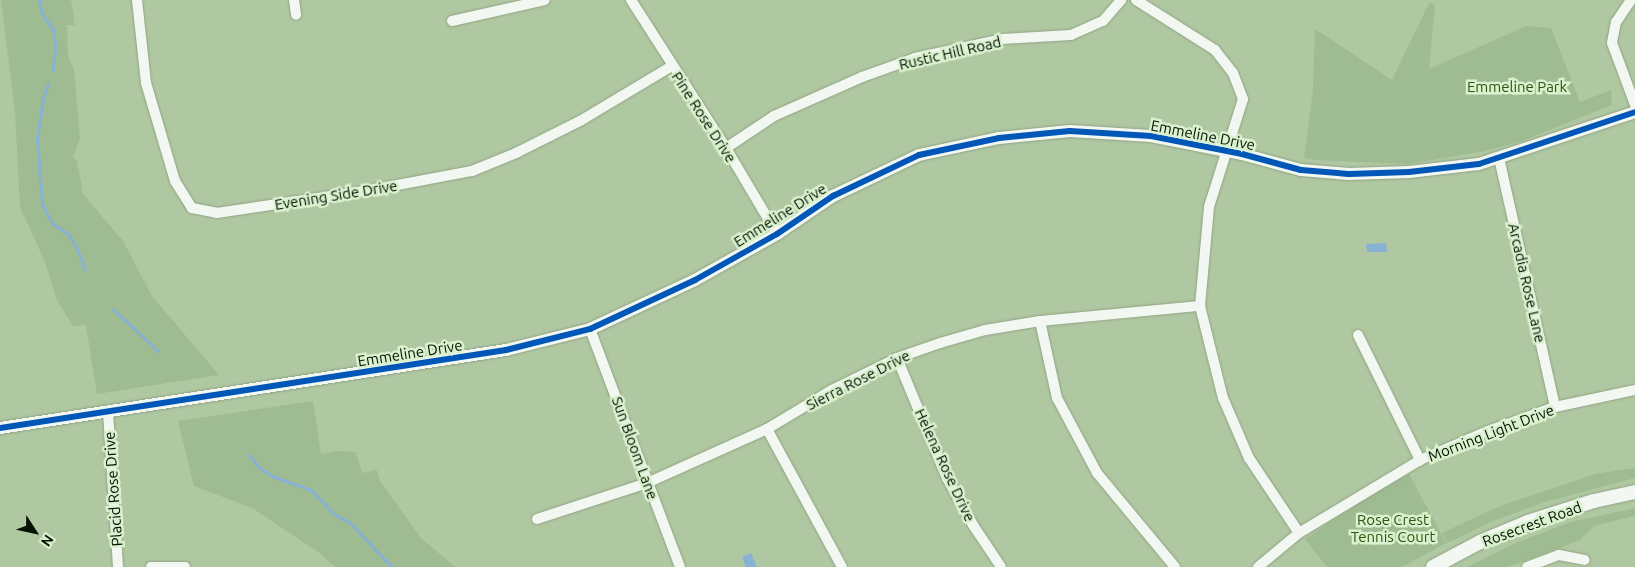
<!DOCTYPE html>
<style>
body{margin:0}
#map{position:relative;width:1635px;height:567px;overflow:hidden;background:#afc8a1;font-family:Ubuntu,sans-serif}
div>[style]{position:absolute}
.green>*{inset:0;background:#9fbb92}
.water>*{inset:0;background:#88b2d3}
.stream>*{height:3px;margin:-1.5px;padding:0 1.5px;transform-origin:1.5px;border-radius:1.5px;background:#88b2d3}
.roads{filter:drop-shadow(0 0 1px #90a385) drop-shadow(0 0 1px #90a385)}
.minor>*{height:10px;margin:-5px;padding:0 5px;transform-origin:5px;border-radius:5px;background:#f3f7f1}
.tertiary>*{height:12px;margin:-6px;padding:0 6px;transform-origin:6px;border-radius:6px;background:#f3f7f1}
.secondary>*{height:14px;margin:-7px;padding:0 7px;transform-origin:7px;border-radius:7px;background:#f3f7f1}
.cycleway>*{height:6px;margin:-3px;padding:0 3px;transform-origin:3px;border-radius:3px;background:#0057b8}
span{translate:-50% -50%;white-space:nowrap;text-align:center;line-height:1.15;-webkit-text-stroke:5px #d9f1ce;paint-order:stroke}
.street-label{font-size:15px;color:#031100}
.park-label{font-size:15px;color:#2d560d}
.north{position:absolute;left:10px;top:507px;width:50px;height:50px;-webkit-text-stroke:4px #d9f1ce;paint-order:stroke;rotate:125deg;font-size:14px;font-weight:700;line-height:20px;text-align:center;color:#031100}
.north::after{content:'';display:block;margin:auto;width:18px;height:22px;background:#031100;clip-path:polygon(50% 0,100% 100%,50% 72%,0 100%)}
</style>
<div id="map">
<div class="green">
<i style="clip-path:polygon(1px 0,71px 0,75px 25px,67px 25px,68px 56px,74px 70px,80px 138px,73px 157px,77px 160px,83px 194px,123px 241px,152px 296px,219px 375px,97px 394px,86px 325px,73px 326px,57px 300px,45px 262px,20px 207px,15px 112px)"></i>
<i style="clip-path:polygon(1429px 3px,1435px 4px,1429px 69px,1526px 26px,1551px 28px,1580px 102px,1611px 90px,1612px 105px,1522px 141px,1485px 151px,1409px 164px,1314px 160px,1304px 158px,1313px 90px,1315px 29px,1392px 80px)"></i>
<i style="clip-path:polygon(313px 401px,321px 454px,337px 451px,356px 452px,362px 473px,377px 470px,380px 481px,421px 538px,455px 567px,335px 567px,318px 552px,252px 508px,194px 486px,178px 421px)"></i>
<i style="clip-path:polygon(1635px 468px,1635px 478px,1545px 502px,1493px 521px,1447px 543px,1442px 533px,1500px 506px,1595px 474px)"></i>
<i style="clip-path:polygon(1409px 474px,1446px 543px,1402px 567px,1327px 567px,1305px 539px,1357px 504px)"></i>
<i style="clip-path:polygon(1635px 508px,1635px 516px,1594px 526px,1580px 540px,1508px 567px,1467px 567px,1518px 542px,1571px 522px)"></i>
</div>
<div class="water">
<i style="clip-path:polygon(1386px 243px,1387px 252px,1367px 252px,1366px 244px)"></i>
<i style="clip-path:polygon(751px 553px,757px 567px,746px 567px,742px 557px)"></i>
</div>
<div class="stream">
<i style="left:39px;top:0;width:14px;rotate:78deg"></i>
<i style="left:42px;top:14px;width:19px;rotate:54deg"></i>
<i style="left:53px;top:29px;width:16px;rotate:83deg"></i>
<i style="left:55px;top:45px;width:25px;rotate:95deg"></i>
<i style="left:48px;top:84px;width:15px;rotate:110deg"></i>
<i style="left:43px;top:98px;width:41px;rotate:98.3deg"></i>
<i style="left:37px;top:139px;width:65px;rotate:85.6deg"></i>
<i style="left:42px;top:204px;width:21px;rotate:62deg"></i>
<i style="left:52px;top:223px;width:21px;rotate:35deg"></i>
<i style="left:69px;top:235px;width:16px;rotate:60deg"></i>
<i style="left:77px;top:249px;width:22px;rotate:69deg"></i>
<i style="left:113px;top:309px;width:62px;rotate:43deg"></i>
<i style="left:249px;top:455px;width:16px;rotate:50deg"></i>
<i style="left:259px;top:467px;width:16px;rotate:35deg"></i>
<i style="left:272px;top:476px;width:41px;rotate:19.7deg"></i>
<i style="left:311px;top:490px;width:33px;rotate:46deg"></i>
<i style="left:334px;top:514px;width:18px;rotate:29deg"></i>
<i style="left:350px;top:523px;width:61px;rotate:46.3deg"></i>
</div>
<div class="roads">
<div class="minor">
<i style="left:137px;top:0;width:83px;rotate:83.8deg"></i>
<i style="left:146px;top:83px;width:102px;rotate:73.5deg"></i>
<i style="left:175px;top:181px;width:32px;rotate:58deg"></i>
<i style="left:192px;top:208px;width:25px;rotate:11deg"></i>
<i style="left:217px;top:213px;width:156px;rotate:-8.5deg"></i>
<i style="left:371px;top:190px;width:103px;rotate:-10.7deg"></i>
<i style="left:472px;top:171px;width:48px;rotate:-22.2deg"></i>
<i style="left:516px;top:153px;width:72px;rotate:-26.6deg"></i>
<i style="left:580px;top:121px;width:107px;rotate:-30.9deg"></i>
<i style="left:294px;top:0;width:15px;rotate:82deg"></i>
<i style="left:631px;top:0;width:176px;rotate:57.3deg"></i>
<i style="left:726px;top:148px;width:100px;rotate:59.3deg"></i>
<i style="left:1136px;top:0;width:93px;rotate:32.3deg"></i>
<i style="left:1215px;top:50px;width:29px;rotate:52deg"></i>
<i style="left:1233px;top:73px;width:28px;rotate:69deg"></i>
<i style="left:1243px;top:99px;width:113px;rotate:107.5deg"></i>
<i style="left:1209px;top:207px;width:99px;rotate:95.2deg"></i>
<i style="left:1200px;top:306px;width:95px;rotate:76deg"></i>
<i style="left:1223px;top:398px;width:65px;rotate:66.6deg"></i>
<i style="left:1249px;top:458px;width:90px;rotate:56.3deg"></i>
<i style="left:1631px;top:0;width:27px;rotate:124deg"></i>
<i style="left:1616px;top:22px;width:21px;rotate:101deg"></i>
<i style="left:1612px;top:43px;width:66px;rotate:69.6deg"></i>
<i style="left:452px;top:21px;width:95px;rotate:-12.7deg"></i>
<i style="left:726px;top:148px;width:58px;rotate:-33.7deg"></i>
<i style="left:774px;top:116px;width:96px;rotate:-23.9deg"></i>
<i style="left:862px;top:77px;width:56px;rotate:-19.7deg"></i>
<i style="left:915px;top:58px;width:89px;rotate:-12.3deg"></i>
<i style="left:1002px;top:39px;width:69px;rotate:-3.3deg"></i>
<i style="left:1071px;top:35px;width:35px;rotate:-24deg"></i>
<i style="left:1103px;top:21px;width:28px;rotate:-49deg"></i>
<i style="left:1499px;top:158px;width:255px;rotate:77.3deg"></i>
<i style="left:1040px;top:321px;width:79px;rotate:77.6deg"></i>
<i style="left:1057px;top:398px;width:85px;rotate:61.9deg"></i>
<i style="left:1097px;top:473px;width:122px;rotate:50.3deg"></i>
<i style="left:590px;top:329px;width:254px;rotate:69.3deg"></i>
<i style="left:1358px;top:335px;width:140px;rotate:63.6deg"></i>
<i style="left:897px;top:358px;width:130px;rotate:67.4deg"></i>
<i style="left:947px;top:478px;width:54px;rotate:61deg"></i>
<i style="left:973px;top:525px;width:50px;rotate:56.3deg"></i>
<i style="left:108px;top:412px;width:155px;rotate:86.3deg"></i>
<i style="left:767px;top:429px;width:157px;rotate:61.5deg"></i>
<i style="left:537px;top:519px;width:116px;rotate:-18.1deg"></i>
<i style="left:647px;top:483px;width:132px;rotate:-24.2deg"></i>
<i style="left:767px;top:429px;width:76px;rotate:-31deg"></i>
<i style="left:832px;top:390px;width:72px;rotate:-26.2deg"></i>
<i style="left:897px;top:358px;width:46px;rotate:-19.2deg"></i>
<i style="left:940px;top:343px;width:47px;rotate:-16.1deg"></i>
<i style="left:985px;top:330px;width:56px;rotate:-9.3deg"></i>
<i style="left:1040px;top:321px;width:161px;rotate:-5.4deg"></i>
<i style="left:151px;top:567px;width:34px"></i>
<i style="left:1258px;top:567px;width:53px;rotate:-39.7deg"></i>
<i style="left:1299px;top:533px;width:141px;rotate:-31.1deg"></i>
<i style="left:1420px;top:460px;width:74px;rotate:-23.1deg"></i>
<i style="left:1488px;top:431px;width:71px;rotate:-19.7deg"></i>
<i style="left:1555px;top:407px;width:82px;rotate:-12deg"></i>
<i style="left:1527px;top:567px;width:34px;rotate:-21deg"></i>
<i style="left:1559px;top:555px;width:26px;rotate:11deg"></i>
</div>
<div class="tertiary">
<i style="left:0;top:428px;width:512px;rotate:-8.76deg"></i>
<i style="left:506px;top:350px;width:87px;rotate:-14deg"></i>
<i style="left:590px;top:329px;width:116px;rotate:-25deg"></i>
<i style="left:695px;top:280px;width:94px;rotate:-29.3deg"></i>
<i style="left:777px;top:234px;width:68px;rotate:-34.2deg"></i>
<i style="left:833px;top:196px;width:95px;rotate:-25.5deg"></i>
<i style="left:919px;top:155px;width:82px;rotate:-12deg"></i>
<i style="left:999px;top:138px;width:71px;rotate:-5.6deg"></i>
<i style="left:1070px;top:131px;width:81px;rotate:3.5deg"></i>
<i style="left:1151px;top:136px;width:93px;rotate:11.2deg"></i>
<i style="left:1242px;top:154px;width:61px;rotate:15.2deg"></i>
<i style="left:1301px;top:170px;width:48px;rotate:4.8deg"></i>
<i style="left:1349px;top:174px;width:60px;rotate:-1.9deg"></i>
<i style="left:1409px;top:172px;width:70px;rotate:-6.5deg"></i>
<i style="left:1479px;top:164px;width:164px;rotate:-18.4deg"></i>
</div>
<div class="secondary">
<i style="left:1433px;top:567px;width:53px;rotate:-28deg"></i>
<i style="left:1480px;top:542px;width:52px;rotate:-22.6deg"></i>
<i style="left:1528px;top:522px;width:69px;rotate:-17.7deg"></i>
<i style="left:1594px;top:501px;width:42px;rotate:-12.4deg"></i>
</div>
</div>
<div class="cycleway">
<i style="left:0;top:428px;width:512px;rotate:-8.76deg"></i>
<i style="left:506px;top:350px;width:87px;rotate:-14deg"></i>
<i style="left:590px;top:329px;width:116px;rotate:-25deg"></i>
<i style="left:695px;top:280px;width:94px;rotate:-29.3deg"></i>
<i style="left:777px;top:234px;width:68px;rotate:-34.2deg"></i>
<i style="left:833px;top:196px;width:95px;rotate:-25.5deg"></i>
<i style="left:919px;top:155px;width:82px;rotate:-12deg"></i>
<i style="left:999px;top:138px;width:71px;rotate:-5.6deg"></i>
<i style="left:1070px;top:131px;width:81px;rotate:3.5deg"></i>
<i style="left:1151px;top:136px;width:93px;rotate:11.2deg"></i>
<i style="left:1242px;top:154px;width:61px;rotate:15.2deg"></i>
<i style="left:1301px;top:170px;width:48px;rotate:4.8deg"></i>
<i style="left:1349px;top:174px;width:60px;rotate:-1.9deg"></i>
<i style="left:1409px;top:172px;width:70px;rotate:-6.5deg"></i>
<i style="left:1479px;top:164px;width:164px;rotate:-18.4deg"></i>
</div>
<div class="street-label">
<span style="left:950px;top:53px;rotate:-13deg">Rustic Hill Road</span>
<span style="left:704px;top:117px;rotate:57deg">Pine Rose Drive</span>
<span style="left:1203px;top:135px;rotate:11deg">Emmeline Drive</span>
<span style="left:336px;top:195px;rotate:-9deg">Evening Side Drive</span>
<span style="left:780px;top:215px;rotate:-32deg">Emmeline Drive</span>
<span style="left:1527px;top:283px;rotate:77deg">Arcadia Rose Lane</span>
<span style="left:410px;top:353px;rotate:-9deg">Emmeline Drive</span>
<span style="left:858px;top:380px;rotate:-27deg">Sierra Rose Drive</span>
<span style="left:1491px;top:433px;rotate:-21deg">Morning Light Drive</span>
<span style="left:635px;top:448px;rotate:70deg">Sun Bloom Lane</span>
<span style="left:945px;top:465px;rotate:65deg">Helena Rose Drive</span>
<span style="left:113px;top:489px;rotate:-94deg">Placid Rose Drive</span>
<span style="left:1532px;top:524px;rotate:-20deg">Rosecrest Road</span>
</div>
<div class="park-label">
<span style="left:1517px;top:87px">Emmeline Park</span>
<span style="left:1393px;top:528px">Rose Crest<br>Tennis Court</span>
</div>
<div class="north">N</div>
</div>
